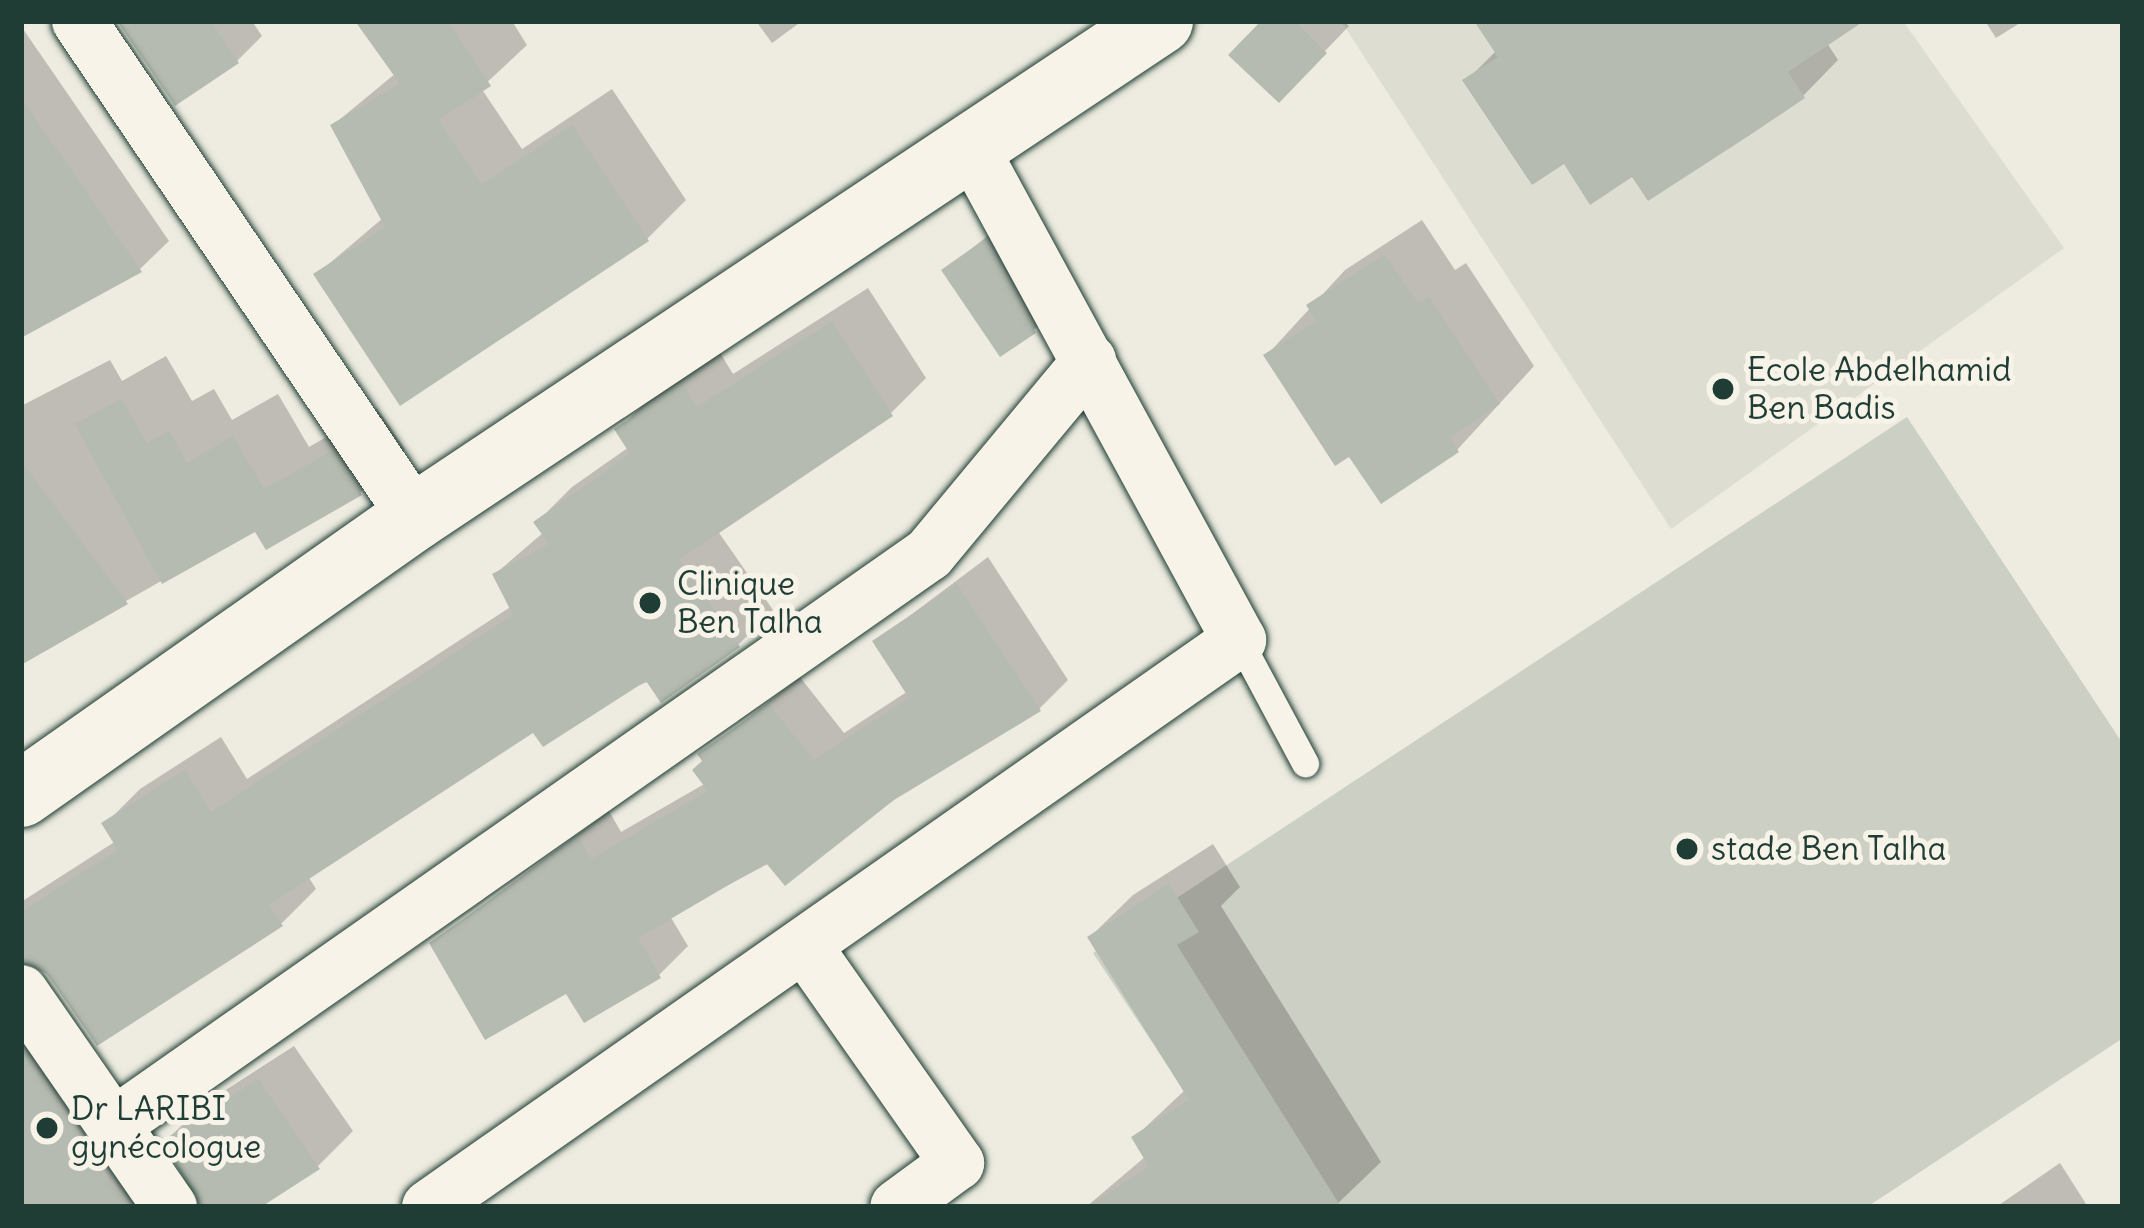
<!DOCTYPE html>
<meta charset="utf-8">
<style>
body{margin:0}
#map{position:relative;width:2144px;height:1228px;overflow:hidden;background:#eeece1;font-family:Delius,sans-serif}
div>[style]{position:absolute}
.built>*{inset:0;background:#ddddd2}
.green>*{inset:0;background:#cccfc4}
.shadow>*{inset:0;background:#0003}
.building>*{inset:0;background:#b5bbb0}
.roads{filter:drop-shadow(0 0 3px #1f3d34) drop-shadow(0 0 3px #1f3d34)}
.service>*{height:27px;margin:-13.5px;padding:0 13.5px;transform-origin:13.5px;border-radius:13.5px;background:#f7f3e8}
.minor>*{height:54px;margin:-27px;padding:0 27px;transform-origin:27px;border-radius:27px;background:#f7f3e8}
.tertiary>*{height:66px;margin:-33px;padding:0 33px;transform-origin:33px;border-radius:33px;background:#f7f3e8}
.dots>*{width:33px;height:33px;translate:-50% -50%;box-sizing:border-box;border:6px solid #f7f3e8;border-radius:50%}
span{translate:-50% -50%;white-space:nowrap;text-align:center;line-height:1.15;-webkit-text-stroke:10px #f7f3e8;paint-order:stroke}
.poi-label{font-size:33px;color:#1f3d34}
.left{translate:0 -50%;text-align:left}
.frame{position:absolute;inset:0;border:24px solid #1f3d34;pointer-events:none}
</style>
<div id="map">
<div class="built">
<i style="clip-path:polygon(1341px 21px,1903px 21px,2064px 248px,1671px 529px)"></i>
</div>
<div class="green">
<i style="clip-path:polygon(1907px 417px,2123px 744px,2123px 1038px,1867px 1207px,1261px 1207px,1093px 953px)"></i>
</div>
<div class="shadow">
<i style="clip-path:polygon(123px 21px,252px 21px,262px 36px,237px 61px)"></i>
<i style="clip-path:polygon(359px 21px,512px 21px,527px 45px,481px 88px,522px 149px,612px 89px,686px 200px,647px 239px,317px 274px,383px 218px,333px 125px,396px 73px)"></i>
<i style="clip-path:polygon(756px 21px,802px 21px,772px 43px)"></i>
<i style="clip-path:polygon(1265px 21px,1344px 21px,1349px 26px,1279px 99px)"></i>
<i style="clip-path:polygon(1478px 21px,1850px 21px,1827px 43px,1838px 60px,1803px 96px,1633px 173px,1564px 160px,1466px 81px,1497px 50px)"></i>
<i style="clip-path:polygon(1985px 21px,2023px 21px,1996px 38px)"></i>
<i style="clip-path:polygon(21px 26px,169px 241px,140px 269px,28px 331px,21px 317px)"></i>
<i style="clip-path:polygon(1011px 217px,1059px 305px,1034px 330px,945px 270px)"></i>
<i style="clip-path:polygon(1422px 220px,1455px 270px,1466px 263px,1534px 366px,1457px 450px,1350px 452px,1266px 356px,1345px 270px)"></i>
<i style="clip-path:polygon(868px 288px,926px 378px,891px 413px,717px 530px,773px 610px,738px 645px,534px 728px,308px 876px,316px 889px,281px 924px,98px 1042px,37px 961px,28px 961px,29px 974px,191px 1201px,202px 1201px,166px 1141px,201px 1106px,294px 1046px,353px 1131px,318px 1166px,255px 1207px,21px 1207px,21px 902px,116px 841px,105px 824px,140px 789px,221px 737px,247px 779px,512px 606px,495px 574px,544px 532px,537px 522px,572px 487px,629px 447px,618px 430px,653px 395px,719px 351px,733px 374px)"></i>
<i style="clip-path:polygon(166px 356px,192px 401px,214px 389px,232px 420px,278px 394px,309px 447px,377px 408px,405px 449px,360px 493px,256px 527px,33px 654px,21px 641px,21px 406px,110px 360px,122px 381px)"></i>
<i style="clip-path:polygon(988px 557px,1068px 680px,1039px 709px,892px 798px,670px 916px,688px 946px,659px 975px,568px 989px,432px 943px,609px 811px,621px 832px,706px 783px,701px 755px,800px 677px,844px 733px,908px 691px,876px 641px)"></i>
<i style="clip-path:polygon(1213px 844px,1240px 887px,1221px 906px,1381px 1162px,1334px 1207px,1086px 1207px,1146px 1156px,1134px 1138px,1186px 1089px,1090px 937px,1133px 895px)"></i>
<i style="clip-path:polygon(2060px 1163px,2088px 1207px,1996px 1207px)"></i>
</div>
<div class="building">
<i style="clip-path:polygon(117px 21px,211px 21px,239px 63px,175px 106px)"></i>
<i style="clip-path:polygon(355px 21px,448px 21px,491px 86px,438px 120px,482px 185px,572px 125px,649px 241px,400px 406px,313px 274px,385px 227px,330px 125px,400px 84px)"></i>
<i style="clip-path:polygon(1261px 21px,1294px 21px,1327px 53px,1279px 103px,1228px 55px)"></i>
<i style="clip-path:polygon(1474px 21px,1864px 21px,1788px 72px,1805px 98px,1750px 135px,1648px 201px,1632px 177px,1590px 205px,1564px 164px,1532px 185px,1462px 80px,1498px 57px)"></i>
<i style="clip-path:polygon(21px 98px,142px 272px,21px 338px)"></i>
<i style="clip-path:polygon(985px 239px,1036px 333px,1000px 357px,941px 270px)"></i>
<i style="clip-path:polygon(1385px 254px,1418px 303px,1429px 297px,1500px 404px,1450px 437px,1459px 452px,1381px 504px,1349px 457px,1335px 466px,1263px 355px,1316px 321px,1306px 305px)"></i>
<i style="clip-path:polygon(832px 321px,893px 416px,679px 560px,740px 647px,661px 703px,646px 681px,543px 747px,533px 733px,269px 905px,283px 926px,97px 1046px,47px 974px,21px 961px,21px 912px,118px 850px,101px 823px,185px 770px,211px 812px,513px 615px,492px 574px,549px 544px,533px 522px,630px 454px,614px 429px,683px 384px,697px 407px)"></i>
<i style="clip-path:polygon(121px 399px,147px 443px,169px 431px,187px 463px,233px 436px,264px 489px,332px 451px,362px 495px,266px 550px,255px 532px,162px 584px,75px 424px)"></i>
<i style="clip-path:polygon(21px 461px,128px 604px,21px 665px)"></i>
<i style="clip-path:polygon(957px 584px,1041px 711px,894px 800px,785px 886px,766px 863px,638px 938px,661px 978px,584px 1023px,566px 994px,485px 1040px,429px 943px,579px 838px,591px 859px,708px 791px,692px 770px,702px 761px,697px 754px,769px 704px,814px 760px,909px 698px,872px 641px)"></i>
<i style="clip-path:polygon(1169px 884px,1199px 932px,1177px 945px,1341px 1207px,1086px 1207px,1149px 1167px,1131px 1137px,1189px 1100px,1087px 937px)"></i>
<i style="clip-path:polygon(21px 1047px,105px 1178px,132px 1207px,21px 1207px)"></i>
<i style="clip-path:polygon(258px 1079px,320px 1169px,261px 1207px,201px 1207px,162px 1141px)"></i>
</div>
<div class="roads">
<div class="service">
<i style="left:1239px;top:640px;width:140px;rotate:61.8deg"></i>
</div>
<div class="minor">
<i style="left:79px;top:21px;width:599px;rotate:55.89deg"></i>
<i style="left:806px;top:948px;width:263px;rotate:54.9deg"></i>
<i style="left:957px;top:1163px;width:74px;rotate:143.7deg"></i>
<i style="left:21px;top:992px;width:262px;rotate:55.3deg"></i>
<i style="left:116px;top:1123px;width:992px;rotate:-34.99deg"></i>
<i style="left:929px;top:554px;width:251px;rotate:-50.3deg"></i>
<i style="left:429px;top:1207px;width:989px;rotate:-34.99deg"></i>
<i style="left:1239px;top:640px;width:561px;rotate:-118.53deg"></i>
</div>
<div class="tertiary">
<i style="left:21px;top:794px;width:482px;rotate:-35.1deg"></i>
<i style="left:415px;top:517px;width:895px;rotate:-33.65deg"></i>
</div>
</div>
<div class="dots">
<i style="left:1723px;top:389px;background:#1f3d34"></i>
<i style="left:650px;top:603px;background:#1f3d34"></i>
<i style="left:1687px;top:849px;background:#1f3d34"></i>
<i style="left:47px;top:1128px;background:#1f3d34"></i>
</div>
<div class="poi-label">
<span class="left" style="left:1747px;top:389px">Ecole Abdelhamid<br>Ben Badis</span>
<span class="left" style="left:677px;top:603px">Clinique<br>Ben Talha</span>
<span class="left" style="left:1711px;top:849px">stade Ben Talha</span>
<span class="left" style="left:71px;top:1128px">Dr LARIBI<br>gynécologue</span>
</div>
<div class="frame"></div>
</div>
